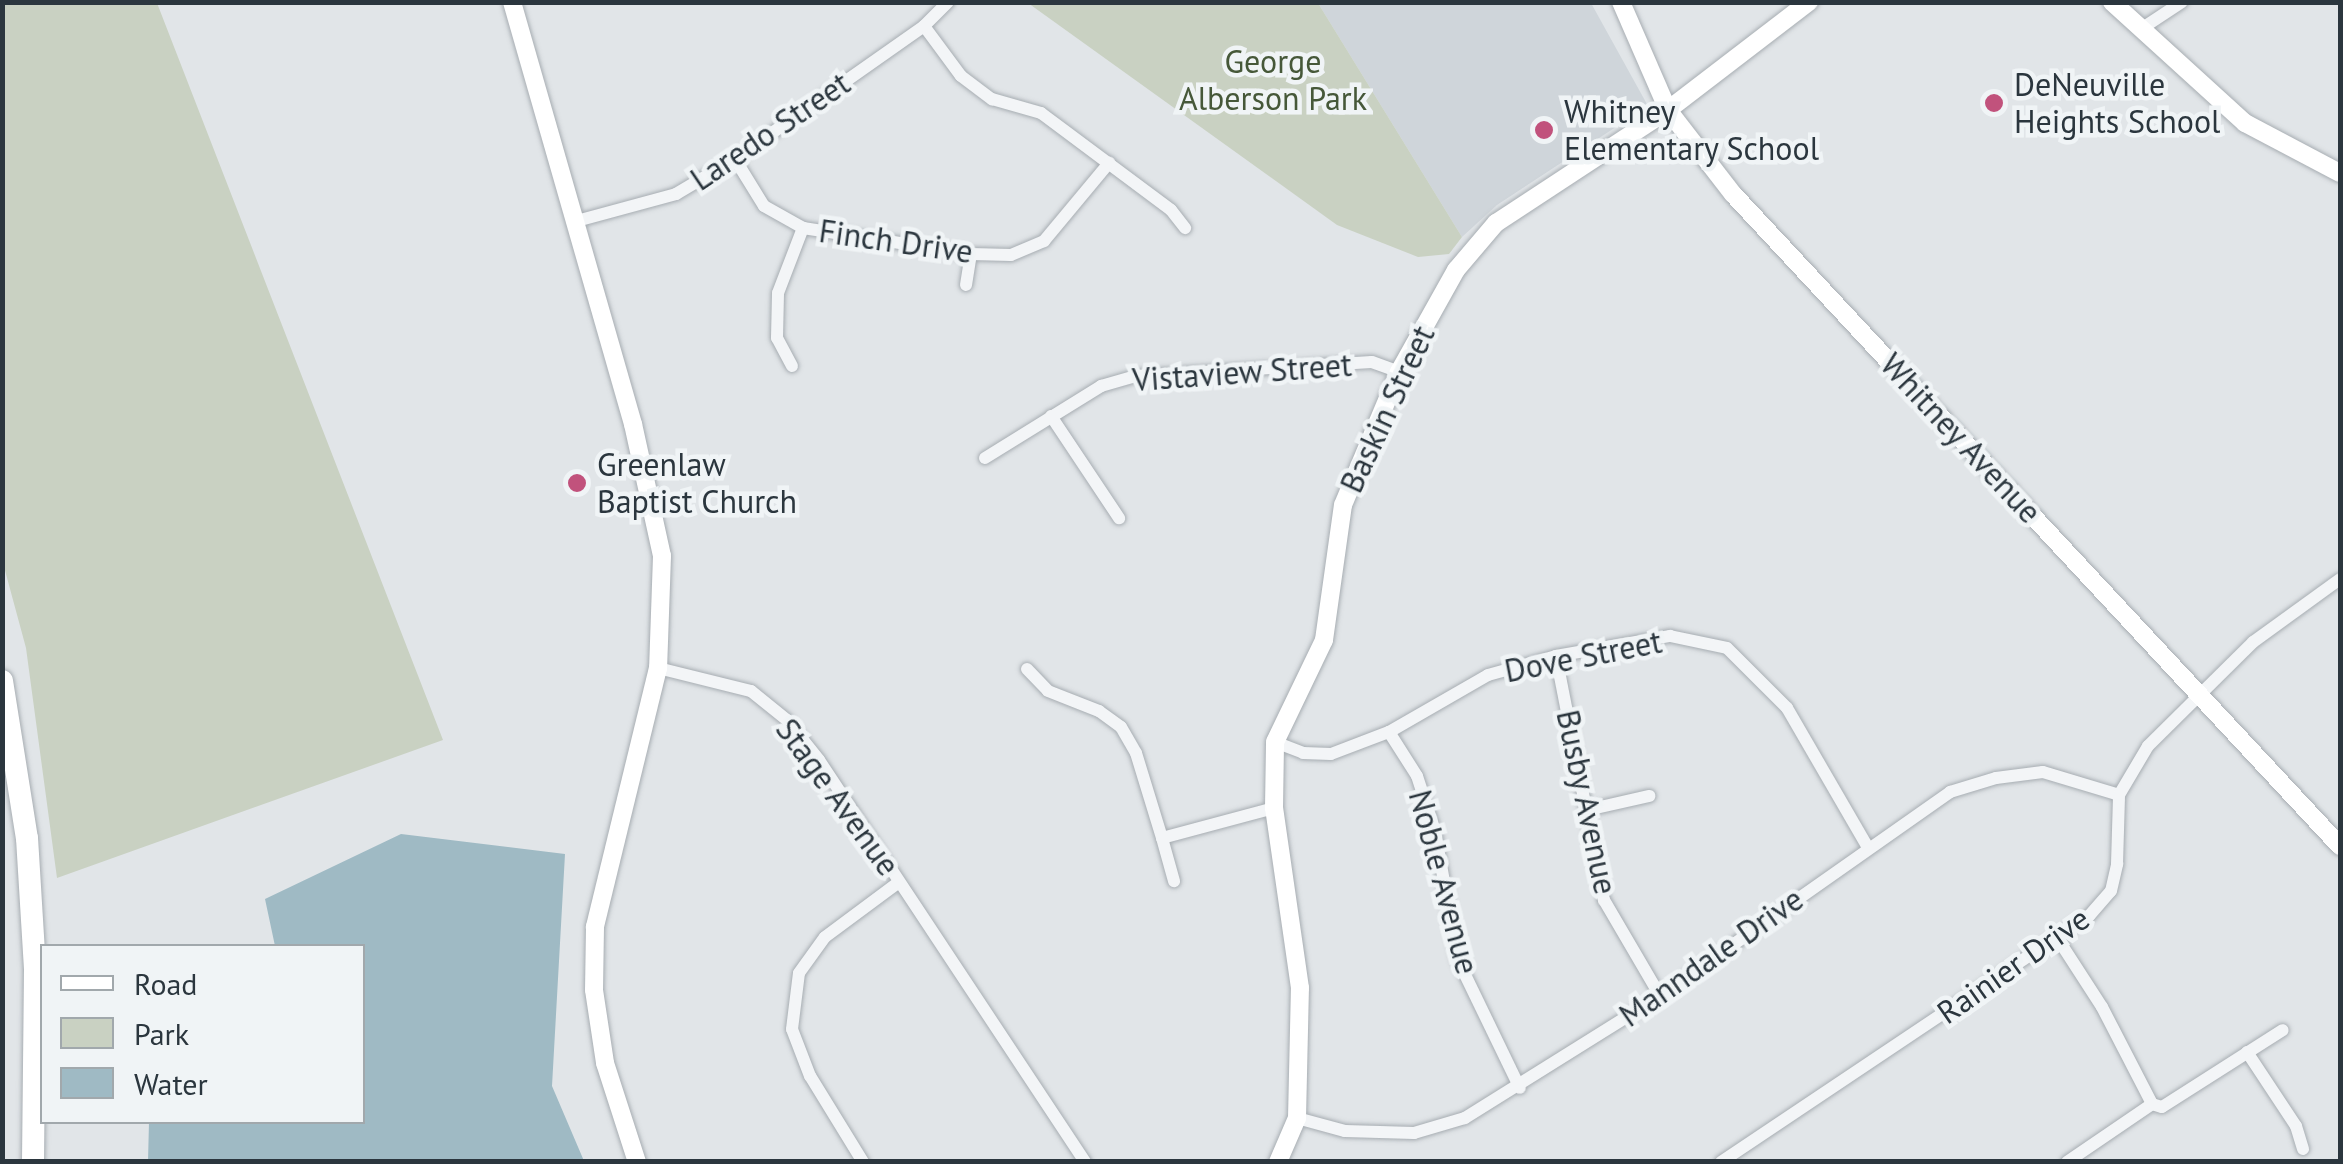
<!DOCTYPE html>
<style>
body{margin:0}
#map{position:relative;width:2343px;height:1164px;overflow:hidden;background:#e1e5e8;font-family:"PT Sans",sans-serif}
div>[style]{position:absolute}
.built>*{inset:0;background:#cfd5da}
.green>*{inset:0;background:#c9d1c2}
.water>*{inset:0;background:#9fbac4}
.roads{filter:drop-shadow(0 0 2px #a7adb2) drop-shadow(0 0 2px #a7adb2)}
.street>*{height:12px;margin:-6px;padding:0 6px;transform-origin:6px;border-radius:6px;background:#f3f5f7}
.secondary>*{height:18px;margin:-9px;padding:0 9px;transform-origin:9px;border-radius:9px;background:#fff}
.highway>*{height:22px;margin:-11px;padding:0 11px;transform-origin:11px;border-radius:11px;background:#fff}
.dots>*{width:28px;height:28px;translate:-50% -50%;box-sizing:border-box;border:5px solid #f0f4f6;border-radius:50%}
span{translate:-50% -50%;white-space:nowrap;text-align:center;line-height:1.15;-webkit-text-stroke:9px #f0f4f6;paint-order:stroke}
.park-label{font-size:32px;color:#465839}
.poi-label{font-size:32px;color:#2b363e}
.left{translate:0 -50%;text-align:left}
.street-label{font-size:32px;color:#2b363e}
.frame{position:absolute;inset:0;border:5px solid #2b363e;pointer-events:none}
.legend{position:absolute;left:40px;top:944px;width:325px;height:180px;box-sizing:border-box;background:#f0f4f6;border:2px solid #a1a8ac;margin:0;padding:12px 18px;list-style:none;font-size:30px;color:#2b363e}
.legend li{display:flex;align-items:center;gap:20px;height:50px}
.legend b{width:50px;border:2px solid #a1a8ac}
</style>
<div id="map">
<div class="built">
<i style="clip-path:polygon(1318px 3px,1591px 3px,1648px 106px,1497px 205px,1462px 237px)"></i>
</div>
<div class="green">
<i style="clip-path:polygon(2px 3px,157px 3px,443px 740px,57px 878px,26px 648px,3px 563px)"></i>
<i style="clip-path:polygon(1028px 3px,1318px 3px,1462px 237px,1449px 254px,1418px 257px,1337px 225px)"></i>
</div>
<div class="water">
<i style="clip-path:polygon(401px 834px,565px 854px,552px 1086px,584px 1161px,148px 1161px,149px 1122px,362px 1122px,362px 946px,275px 946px,265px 899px)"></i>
</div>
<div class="roads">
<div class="street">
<i style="left:924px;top:26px;width:62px;rotate:53.5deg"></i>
<i style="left:961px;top:76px;width:39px;rotate:37deg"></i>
<i style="left:992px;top:99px;width:51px;rotate:15.9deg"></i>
<i style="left:1041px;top:113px;width:162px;rotate:36.7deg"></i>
<i style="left:1171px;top:210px;width:23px;rotate:52deg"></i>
<i style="left:2141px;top:29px;width:49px;rotate:-33.4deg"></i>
<i style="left:735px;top:159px;width:55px;rotate:58.3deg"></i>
<i style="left:764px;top:206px;width:45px;rotate:29.4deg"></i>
<i style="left:803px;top:228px;width:170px;rotate:8.8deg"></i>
<i style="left:971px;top:254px;width:40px;rotate:1.4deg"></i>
<i style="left:1011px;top:255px;width:36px;rotate:-23deg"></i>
<i style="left:1044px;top:241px;width:102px;rotate:-50.2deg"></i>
<i style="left:573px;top:222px;width:107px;rotate:-15.2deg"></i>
<i style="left:676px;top:194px;width:69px;rotate:-30.7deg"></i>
<i style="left:735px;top:159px;width:231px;rotate:-35.1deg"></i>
<i style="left:924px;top:26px;width:34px;rotate:-45deg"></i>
<i style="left:966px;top:285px;width:31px;rotate:-81deg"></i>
<i style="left:792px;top:366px;width:32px;rotate:-118deg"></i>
<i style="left:777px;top:338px;width:45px;rotate:-88.7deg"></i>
<i style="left:778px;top:293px;width:70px;rotate:-69deg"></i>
<i style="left:1051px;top:416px;width:123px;rotate:56.3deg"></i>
<i style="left:985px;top:458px;width:137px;rotate:-31.8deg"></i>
<i style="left:1101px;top:386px;width:37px;rotate:-16deg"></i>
<i style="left:1137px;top:376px;width:235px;rotate:-3.4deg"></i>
<i style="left:1372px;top:362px;width:29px;rotate:20deg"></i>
<i style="left:1556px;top:656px;width:249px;rotate:78.9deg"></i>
<i style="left:1604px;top:900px;width:111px;rotate:59.7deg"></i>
<i style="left:658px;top:668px;width:96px;rotate:13.9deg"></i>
<i style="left:751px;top:691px;width:46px;rotate:38.9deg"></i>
<i style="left:787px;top:720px;width:51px;rotate:51.3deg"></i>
<i style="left:819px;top:760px;width:482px;rotate:56.5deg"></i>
<i style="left:1027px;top:669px;width:30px;rotate:46deg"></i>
<i style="left:1048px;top:691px;width:55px;rotate:21.4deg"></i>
<i style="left:1099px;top:711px;width:27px;rotate:36deg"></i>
<i style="left:1121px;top:727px;width:30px;rotate:60deg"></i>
<i style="left:1136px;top:753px;width:89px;rotate:73deg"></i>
<i style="left:1162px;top:838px;width:116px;rotate:-15deg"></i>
<i style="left:1389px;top:732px;width:52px;rotate:57.5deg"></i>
<i style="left:1417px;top:776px;width:58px;rotate:71.9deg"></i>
<i style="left:1435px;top:831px;width:131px;rotate:79.9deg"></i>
<i style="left:1458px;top:960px;width:142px;rotate:64.2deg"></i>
<i style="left:1275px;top:742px;width:30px;rotate:21deg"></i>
<i style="left:1303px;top:753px;width:28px;rotate:2deg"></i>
<i style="left:1331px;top:754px;width:62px;rotate:-20.8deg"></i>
<i style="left:1389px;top:732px;width:114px;rotate:-29.9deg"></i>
<i style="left:1488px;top:675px;width:71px;rotate:-15.6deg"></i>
<i style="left:1556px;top:656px;width:116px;rotate:-10deg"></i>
<i style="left:1670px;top:636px;width:58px;rotate:11.9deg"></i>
<i style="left:1727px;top:648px;width:85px;rotate:45deg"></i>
<i style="left:1787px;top:708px;width:160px;rotate:59.9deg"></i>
<i style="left:1587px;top:810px;width:64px;rotate:-12.7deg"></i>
<i style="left:1162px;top:838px;width:45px;rotate:74.4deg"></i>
<i style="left:2058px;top:939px;width:81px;rotate:57.1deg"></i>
<i style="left:2102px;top:1007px;width:109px;rotate:62.7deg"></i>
<i style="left:2247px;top:1052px;width:89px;rotate:56.5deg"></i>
<i style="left:2296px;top:1126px;width:24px;rotate:73deg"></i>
<i style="left:2152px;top:1104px;width:10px;rotate:17deg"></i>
<i style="left:2162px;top:1107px;width:143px;rotate:-32.5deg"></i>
<i style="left:1297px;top:1118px;width:50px;rotate:15.2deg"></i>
<i style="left:1345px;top:1131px;width:69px;rotate:1.7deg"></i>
<i style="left:1414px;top:1133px;width:53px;rotate:-16.4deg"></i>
<i style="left:1465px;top:1118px;width:230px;rotate:-32deg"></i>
<i style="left:1660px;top:996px;width:355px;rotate:-35.1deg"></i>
<i style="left:1950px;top:792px;width:48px;rotate:-16.9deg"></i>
<i style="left:1996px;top:778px;width:47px;rotate:-7.3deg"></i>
<i style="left:2043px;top:772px;width:79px;rotate:16.8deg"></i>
<i style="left:863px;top:1162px;width:101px;rotate:-121.6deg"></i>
<i style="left:810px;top:1076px;width:50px;rotate:-111deg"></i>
<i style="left:792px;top:1029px;width:56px;rotate:-82.9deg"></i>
<i style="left:799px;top:973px;width:44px;rotate:-54.2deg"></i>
<i style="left:825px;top:937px;width:92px;rotate:-36.6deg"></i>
<i style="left:1721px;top:1162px;width:443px;rotate:-33.8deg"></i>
<i style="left:2089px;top:916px;width:33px;rotate:-49deg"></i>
<i style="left:2111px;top:891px;width:28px;rotate:-77deg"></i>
<i style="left:2117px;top:864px;width:69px;rotate:-88.3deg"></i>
<i style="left:2119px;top:795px;width:57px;rotate:-59.4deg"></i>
<i style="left:2148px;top:746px;width:148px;rotate:-44.7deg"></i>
<i style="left:2253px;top:642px;width:107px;rotate:-35.9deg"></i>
<i style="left:2067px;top:1162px;width:103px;rotate:-34.3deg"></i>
</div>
<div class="secondary">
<i style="left:512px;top:2px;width:439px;rotate:74deg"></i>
<i style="left:633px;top:424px;width:135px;rotate:77.6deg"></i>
<i style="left:662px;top:556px;width:112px;rotate:92deg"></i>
<i style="left:658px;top:668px;width:267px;rotate:103.7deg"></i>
<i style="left:595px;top:927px;width:63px;rotate:90.9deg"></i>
<i style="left:594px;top:990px;width:74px;rotate:81.4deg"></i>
<i style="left:605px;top:1063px;width:104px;rotate:72.1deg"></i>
<i style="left:1621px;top:2px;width:118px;rotate:66.5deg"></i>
<i style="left:1668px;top:110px;width:106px;rotate:52.3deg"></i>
<i style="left:1733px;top:194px;width:891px;rotate:47.05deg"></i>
<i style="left:2112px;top:2px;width:180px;rotate:42.3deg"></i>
<i style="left:2245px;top:123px;width:107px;rotate:27.8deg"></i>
<i style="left:1278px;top:1162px;width:48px;rotate:-66.6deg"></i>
<i style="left:1297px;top:1118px;width:130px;rotate:-88.7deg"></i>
<i style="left:1300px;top:988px;width:182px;rotate:-98.2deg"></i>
<i style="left:1274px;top:808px;width:66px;rotate:-89.1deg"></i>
<i style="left:1275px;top:742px;width:113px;rotate:-64.3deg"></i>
<i style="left:1324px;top:640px;width:136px;rotate:-82deg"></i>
<i style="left:1343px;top:505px;width:144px;rotate:-67.2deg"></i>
<i style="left:1399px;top:372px;width:117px;rotate:-60.8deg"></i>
<i style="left:1456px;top:270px;width:62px;rotate:-49.6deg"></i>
<i style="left:1496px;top:223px;width:206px;rotate:-33.3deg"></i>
<i style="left:1668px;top:110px;width:178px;rotate:-37.5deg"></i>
</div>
<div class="highway">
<i style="left:2px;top:681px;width:159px;rotate:81deg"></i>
<i style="left:27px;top:838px;width:132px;rotate:86.5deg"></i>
<i style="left:35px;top:970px;width:192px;rotate:90.6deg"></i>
</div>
</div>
<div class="dots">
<i style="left:1994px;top:103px;background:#c1527c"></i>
<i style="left:1544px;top:130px;background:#c1527c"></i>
<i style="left:577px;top:483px;background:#c1527c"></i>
</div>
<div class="park-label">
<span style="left:1273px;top:80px">George<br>Alberson Park</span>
</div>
<div class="poi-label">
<span class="left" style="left:2014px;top:103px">DeNeuville<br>Heights School</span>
<span class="left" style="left:1564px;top:130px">Whitney<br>Elementary School</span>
<span class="left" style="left:597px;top:483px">Greenlaw<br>Baptist Church</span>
</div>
<div class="street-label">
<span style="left:770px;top:131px;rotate:-34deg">Laredo Street</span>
<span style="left:896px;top:241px;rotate:8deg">Finch Drive</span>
<span style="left:1242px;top:372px;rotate:-4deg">Vistaview Street</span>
<span style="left:1387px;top:409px;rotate:-65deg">Baskin Street</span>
<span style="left:1961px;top:438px;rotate:47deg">Whitney Avenue</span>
<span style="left:1583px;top:656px;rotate:-11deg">Dove Street</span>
<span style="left:838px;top:797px;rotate:54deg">Stage Avenue</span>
<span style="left:1587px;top:802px;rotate:78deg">Busby Avenue</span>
<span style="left:1444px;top:882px;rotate:75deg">Noble Avenue</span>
<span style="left:1711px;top:957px;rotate:-35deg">Manndale Drive</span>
<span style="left:2013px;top:965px;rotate:-35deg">Rainier Drive</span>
</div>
<div class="frame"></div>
<ul class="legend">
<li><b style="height:12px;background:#fff"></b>Road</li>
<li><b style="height:28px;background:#c9d1c2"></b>Park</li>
<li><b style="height:28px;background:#9fbac4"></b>Water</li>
</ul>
</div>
